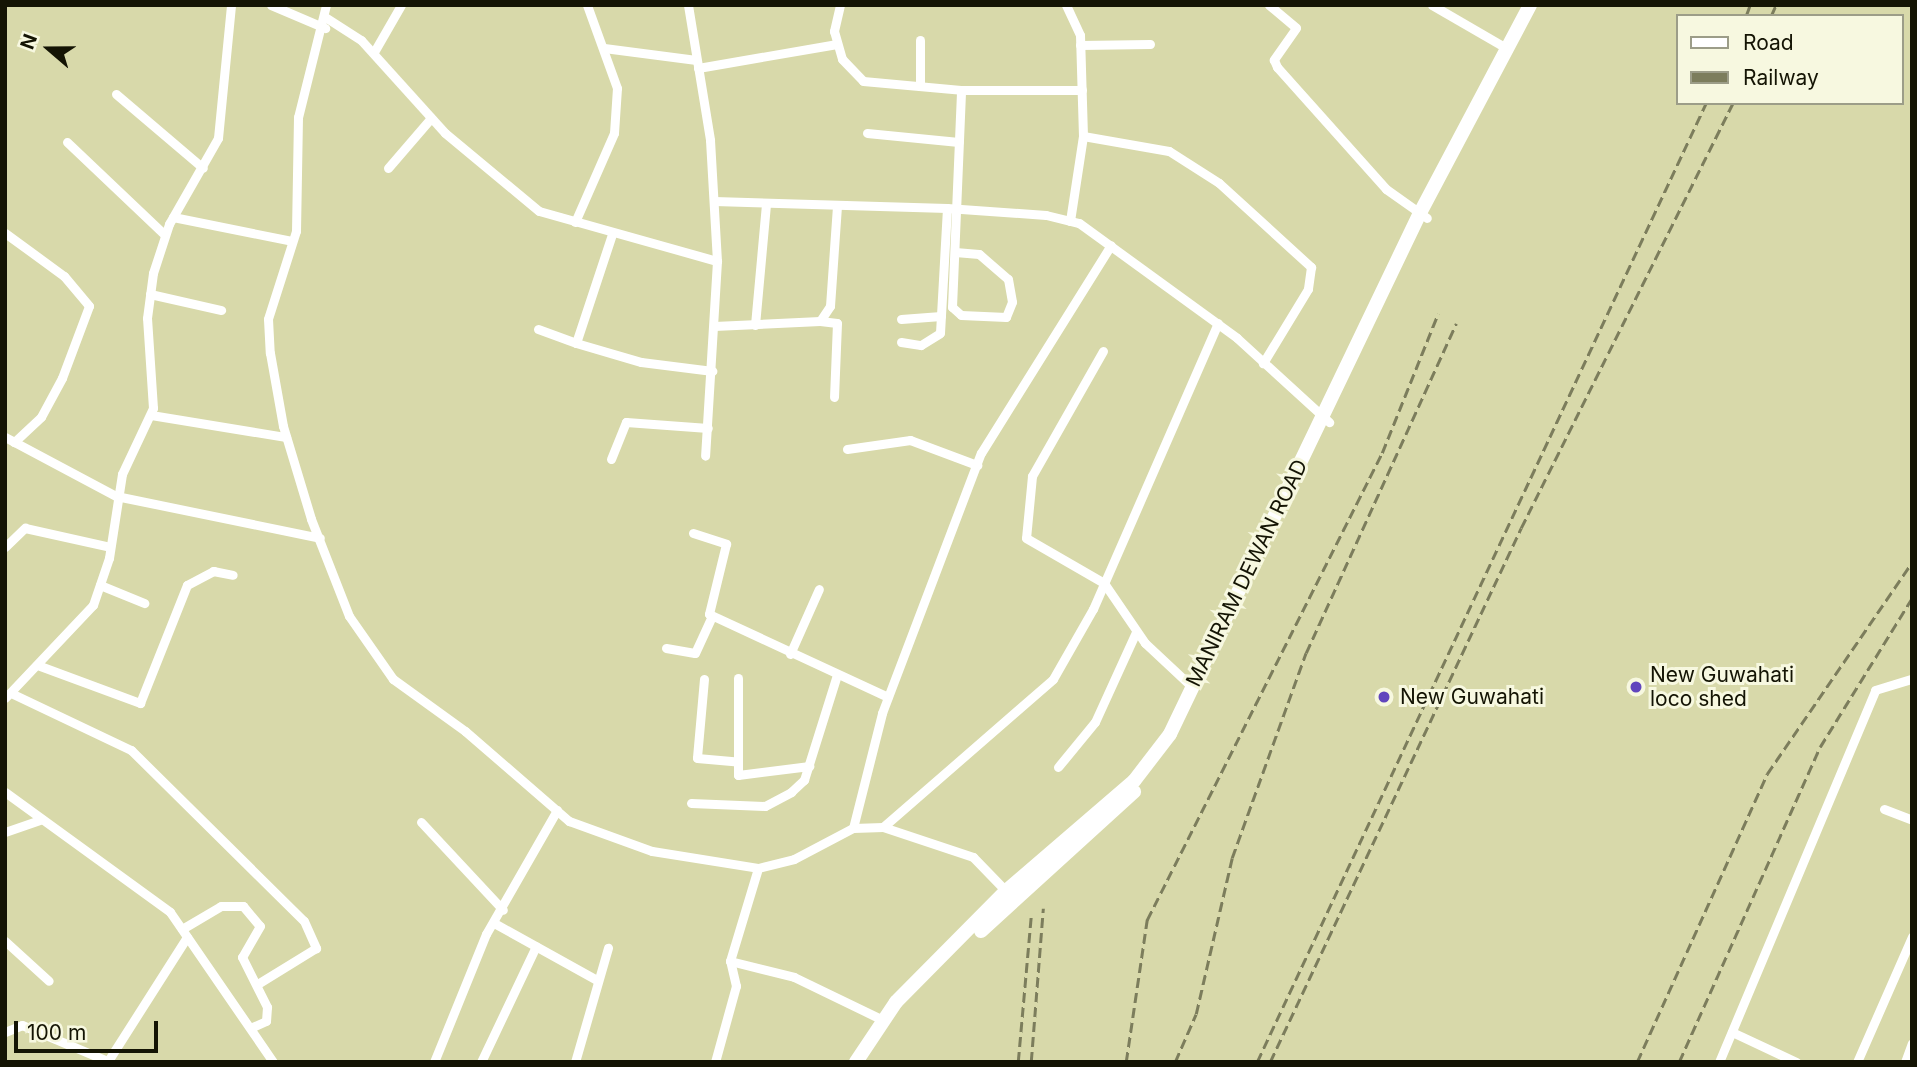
<!DOCTYPE html>
<style>
body{margin:0}
#map{position:relative;width:1917px;height:1067px;overflow:hidden;background:#d8d9aa;font-family:Inter,sans-serif}
div>[style]{position:absolute}
.street>*{height:9px;margin:-4.5px;padding:0 4.5px;transform-origin:4.5px;border-radius:4.5px;background:#fff}
.primary>*{height:14px;margin:-7px;padding:0 7px;transform-origin:7px;border-radius:7px;background:#fff}
.rail>*{height:2.5px;margin-top:-1.25px;transform-origin:0;background:repeating-linear-gradient(90deg,#7c7d5c 0 10px,transparent 0 15px)}
.dots>*{width:19px;height:19px;translate:-50% -50%;box-sizing:border-box;border:4px solid #f7f8e0;border-radius:50%}
span{translate:-50% -50%;white-space:nowrap;text-align:center;line-height:1.15;-webkit-text-stroke:6px #f7f8e0;paint-order:stroke}
.street-label{font-size:21px;color:#141404}
.poi-label{font-size:21px;color:#141404}
.left{translate:0 -50%;text-align:left}
.frame{position:absolute;inset:0;border:7px solid #141404;pointer-events:none}
.legend{position:absolute;left:1676px;top:14px;width:228px;height:91px;box-sizing:border-box;background:#f7f8e0;border:2px solid #9c9d88;margin:0;padding:9px 12px;list-style:none;font-size:21px;color:#141404}
.legend li{display:flex;align-items:center;gap:14px;height:35px}
.legend b{width:35px;border:2px solid #9c9d88}
.north{position:absolute;left:14px;top:14px;width:70px;height:70px;-webkit-text-stroke:5px #f7f8e0;paint-order:stroke;rotate:290deg;font-size:19px;font-weight:700;line-height:28px;text-align:center;color:#141404}
.north::after{content:'';display:block;margin:auto;width:24px;height:32px;background:#141404;clip-path:polygon(50% 0,100% 100%,50% 72%,0 100%)}
.scale{position:absolute;left:14px;top:1021px;width:144px;height:32px;box-sizing:border-box;border:4px solid #141404;border-top:0;padding-left:9px;font-size:21px;line-height:24px;white-space:nowrap;color:#141404;-webkit-text-stroke:5px #f7f8e0;paint-order:stroke}
</style>
<div id="map">
<div class="street">
<i style="left:271px;top:5px;width:59px;rotate:23.1deg"></i>
<i style="left:326px;top:5px;width:115px;rotate:104deg"></i>
<i style="left:298px;top:117px;width:114px;rotate:91deg"></i>
<i style="left:296px;top:231px;width:92px;rotate:107.7deg"></i>
<i style="left:268px;top:319px;width:34px;rotate:87deg"></i>
<i style="left:270px;top:353px;width:74px;rotate:79.9deg"></i>
<i style="left:283px;top:426px;width:97px;rotate:73.2deg"></i>
<i style="left:311px;top:519px;width:104px;rotate:68.6deg"></i>
<i style="left:349px;top:616px;width:77px;rotate:55.1deg"></i>
<i style="left:393px;top:679px;width:89px;rotate:35.8deg"></i>
<i style="left:465px;top:731px;width:138px;rotate:40.9deg"></i>
<i style="left:569px;top:821px;width:88px;rotate:19.9deg"></i>
<i style="left:652px;top:851px;width:107px;rotate:9.1deg"></i>
<i style="left:758px;top:868px;width:37px;rotate:-14deg"></i>
<i style="left:794px;top:859px;width:67px;rotate:-27.7deg"></i>
<i style="left:853px;top:828px;width:30px;rotate:-2deg"></i>
<i style="left:883px;top:827px;width:95px;rotate:18.4deg"></i>
<i style="left:973px;top:857px;width:47px;rotate:45.9deg"></i>
<i style="left:688px;top:5px;width:137px;rotate:80.7deg"></i>
<i style="left:710px;top:140px;width:121px;rotate:86.7deg"></i>
<i style="left:717px;top:261px;width:195px;rotate:93.5deg"></i>
<i style="left:840px;top:5px;width:27px;rotate:103deg"></i>
<i style="left:834px;top:31px;width:29px;rotate:74deg"></i>
<i style="left:842px;top:59px;width:30px;rotate:46deg"></i>
<i style="left:863px;top:81px;width:98px;rotate:5.2deg"></i>
<i style="left:961px;top:90px;width:121px"></i>
<i style="left:1066px;top:5px;width:33px;rotate:65deg"></i>
<i style="left:1080px;top:35px;width:101px;rotate:88.3deg"></i>
<i style="left:1083px;top:136px;width:86px;rotate:98.7deg"></i>
<i style="left:1269px;top:5px;width:35px;rotate:40deg"></i>
<i style="left:1296px;top:28px;width:39px;rotate:125deg"></i>
<i style="left:1274px;top:60px;width:8px;rotate:67deg"></i>
<i style="left:1277px;top:67px;width:164px;rotate:48.2deg"></i>
<i style="left:1386px;top:189px;width:50px;rotate:35.3deg"></i>
<i style="left:1432px;top:5px;width:88px;rotate:30.1deg"></i>
<i style="left:325px;top:17px;width:43px;rotate:32.6deg"></i>
<i style="left:361px;top:40px;width:125px;rotate:47.9deg"></i>
<i style="left:445px;top:133px;width:122px;rotate:39.7deg"></i>
<i style="left:539px;top:211px;width:185px;rotate:15.7deg"></i>
<i style="left:1080px;top:45px;width:70px;rotate:-0.8deg"></i>
<i style="left:604px;top:48px;width:93px;rotate:7.4deg"></i>
<i style="left:374px;top:52px;width:54px;rotate:-60.1deg"></i>
<i style="left:698px;top:68px;width:141px;rotate:-9.8deg"></i>
<i style="left:920px;top:84px;width:44px;rotate:-90deg"></i>
<i style="left:116px;top:94px;width:114px;rotate:40.4deg"></i>
<i style="left:867px;top:133px;width:92px;rotate:5.6deg"></i>
<i style="left:1083px;top:136px;width:87px;rotate:9.9deg"></i>
<i style="left:1169px;top:151px;width:59px;rotate:32.6deg"></i>
<i style="left:1219px;top:183px;width:125px;rotate:42.4deg"></i>
<i style="left:1311px;top:267px;width:22px;rotate:98deg"></i>
<i style="left:1308px;top:289px;width:87px;rotate:121.3deg"></i>
<i style="left:67px;top:142px;width:135px;rotate:43.5deg"></i>
<i style="left:388px;top:168px;width:66px;rotate:-49.3deg"></i>
<i style="left:714px;top:201px;width:233px;rotate:1.7deg"></i>
<i style="left:947px;top:208px;width:99px;rotate:4deg"></i>
<i style="left:1046px;top:215px;width:34px;rotate:14deg"></i>
<i style="left:1079px;top:223px;width:195px;rotate:36deg"></i>
<i style="left:1237px;top:338px;width:125px;rotate:42.4deg"></i>
<i style="left:173px;top:217px;width:121px;rotate:11.4deg"></i>
<i style="left:575px;top:222px;width:97px;rotate:-66.3deg"></i>
<i style="left:614px;top:133px;width:45px;rotate:-86.2deg"></i>
<i style="left:617px;top:88px;width:88px;rotate:-109.9deg"></i>
<i style="left:5px;top:233px;width:73px;rotate:36.1deg"></i>
<i style="left:64px;top:276px;width:39px;rotate:50deg"></i>
<i style="left:89px;top:306px;width:77px;rotate:110.6deg"></i>
<i style="left:62px;top:378px;width:44px;rotate:118.3deg"></i>
<i style="left:41px;top:417px;width:37px;rotate:137deg"></i>
<i style="left:955px;top:252px;width:24px;rotate:5deg"></i>
<i style="left:979px;top:254px;width:38px;rotate:41deg"></i>
<i style="left:1008px;top:279px;width:23px;rotate:80deg"></i>
<i style="left:1012px;top:302px;width:16px;rotate:112deg"></i>
<i style="left:1006px;top:317px;width:45px;rotate:-177.5deg"></i>
<i style="left:961px;top:315px;width:12px;rotate:-138deg"></i>
<i style="left:952px;top:307px;width:217px;rotate:-87.6deg"></i>
<i style="left:150px;top:294px;width:73px;rotate:12.7deg"></i>
<i style="left:901px;top:319px;width:40px;rotate:-4.3deg"></i>
<i style="left:820px;top:321px;width:17px;rotate:7deg"></i>
<i style="left:837px;top:323px;width:74px;rotate:92.3deg"></i>
<i style="left:755px;top:325px;width:122px;rotate:-84.8deg"></i>
<i style="left:714px;top:326px;width:106px;rotate:-2.7deg"></i>
<i style="left:820px;top:321px;width:18px;rotate:-56deg"></i>
<i style="left:830px;top:306px;width:101px;rotate:-86deg"></i>
<i style="left:538px;top:329px;width:40px;rotate:20.2deg"></i>
<i style="left:576px;top:343px;width:115px;rotate:-71.7deg"></i>
<i style="left:901px;top:342px;width:20px;rotate:9deg"></i>
<i style="left:921px;top:345px;width:22px;rotate:-32deg"></i>
<i style="left:940px;top:333px;width:125px;rotate:-86.8deg"></i>
<i style="left:576px;top:343px;width:68px;rotate:16.3deg"></i>
<i style="left:641px;top:362px;width:72px;rotate:7.2deg"></i>
<i style="left:1103px;top:351px;width:144px;rotate:119.6deg"></i>
<i style="left:1032px;top:476px;width:62px;rotate:95.5deg"></i>
<i style="left:1026px;top:538px;width:90px;rotate:30deg"></i>
<i style="left:1104px;top:583px;width:73px;rotate:55.7deg"></i>
<i style="left:1145px;top:643px;width:63px;rotate:43.1deg"></i>
<i style="left:151px;top:415px;width:137px;rotate:9.3deg"></i>
<i style="left:5px;top:437px;width:126px;rotate:28deg"></i>
<i style="left:116px;top:496px;width:208px;rotate:11.6deg"></i>
<i style="left:847px;top:449px;width:64px;rotate:-8.1deg"></i>
<i style="left:910px;top:440px;width:72px;rotate:20.5deg"></i>
<i style="left:611px;top:459px;width:40px;rotate:-68deg"></i>
<i style="left:626px;top:422px;width:82px;rotate:4.2deg"></i>
<i style="left:693px;top:533px;width:35px;rotate:18deg"></i>
<i style="left:726px;top:544px;width:72px;rotate:103.7deg"></i>
<i style="left:709px;top:614px;width:197px;rotate:24.9deg"></i>
<i style="left:5px;top:547px;width:28px;rotate:-44deg"></i>
<i style="left:25px;top:528px;width:87px;rotate:12.6deg"></i>
<i style="left:100px;top:585px;width:48px;rotate:22.2deg"></i>
<i style="left:666px;top:648px;width:29px;rotate:10deg"></i>
<i style="left:695px;top:653px;width:41px;rotate:-65.3deg"></i>
<i style="left:790px;top:654px;width:71px;rotate:-66deg"></i>
<i style="left:40px;top:666px;width:107px;rotate:20.3deg"></i>
<i style="left:140px;top:703px;width:127px;rotate:-68.3deg"></i>
<i style="left:187px;top:585px;width:30px;rotate:-28deg"></i>
<i style="left:213px;top:571px;width:20px;rotate:11deg"></i>
<i style="left:738px;top:678px;width:97px;rotate:90deg"></i>
<i style="left:738px;top:775px;width:72px;rotate:-7.2deg"></i>
<i style="left:704px;top:679px;width:79px;rotate:95.1deg"></i>
<i style="left:697px;top:758px;width:37px;rotate:5deg"></i>
<i style="left:13px;top:694px;width:131px;rotate:25.4deg"></i>
<i style="left:131px;top:750px;width:243px;rotate:44.7deg"></i>
<i style="left:304px;top:921px;width:30px;rotate:66deg"></i>
<i style="left:316px;top:948px;width:67px;rotate:148.4deg"></i>
<i style="left:5px;top:698px;width:128px;rotate:-46.6deg"></i>
<i style="left:93px;top:605px;width:50px;rotate:-71.2deg"></i>
<i style="left:109px;top:558px;width:85px;rotate:-81.2deg"></i>
<i style="left:122px;top:474px;width:73px;rotate:-64.8deg"></i>
<i style="left:153px;top:408px;width:90px;rotate:-93.8deg"></i>
<i style="left:147px;top:318px;width:45px;rotate:-82.4deg"></i>
<i style="left:153px;top:273px;width:52px;rotate:-71.9deg"></i>
<i style="left:169px;top:224px;width:99px;rotate:-60.3deg"></i>
<i style="left:218px;top:138px;width:134px;rotate:-84.4deg"></i>
<i style="left:1058px;top:767px;width:58px;rotate:-50.6deg"></i>
<i style="left:1095px;top:722px;width:99px;rotate:-65.5deg"></i>
<i style="left:5px;top:792px;width:204px;rotate:36deg"></i>
<i style="left:170px;top:912px;width:182px;rotate:55.5deg"></i>
<i style="left:691px;top:803px;width:74px;rotate:2.3deg"></i>
<i style="left:765px;top:806px;width:30px;rotate:-28deg"></i>
<i style="left:791px;top:792px;width:18px;rotate:-43deg"></i>
<i style="left:804px;top:780px;width:110px;rotate:-72.6deg"></i>
<i style="left:1884px;top:809px;width:30px;rotate:21deg"></i>
<i style="left:421px;top:822px;width:120px;rotate:47deg"></i>
<i style="left:883px;top:827px;width:225px;rotate:-41deg"></i>
<i style="left:1053px;top:679px;width:81px;rotate:-60.3deg"></i>
<i style="left:1093px;top:609px;width:312px;rotate:-66.4deg"></i>
<i style="left:853px;top:828px;width:119px;rotate:-75.8deg"></i>
<i style="left:882px;top:713px;width:278px;rotate:-69.2deg"></i>
<i style="left:981px;top:453px;width:245px;rotate:-58deg"></i>
<i style="left:5px;top:832px;width:39px;rotate:-19deg"></i>
<i style="left:494px;top:923px;width:118px;rotate:29deg"></i>
<i style="left:182px;top:929px;width:45px;rotate:-30.5deg"></i>
<i style="left:221px;top:906px;width:22px"></i>
<i style="left:243px;top:906px;width:26px;rotate:50deg"></i>
<i style="left:260px;top:926px;width:36px;rotate:120deg"></i>
<i style="left:242px;top:957px;width:56px;rotate:63.4deg"></i>
<i style="left:267px;top:1007px;width:14px;rotate:94deg"></i>
<i style="left:266px;top:1021px;width:17px;rotate:156deg"></i>
<i style="left:5px;top:941px;width:59px;rotate:42.3deg"></i>
<i style="left:730px;top:961px;width:66px;rotate:14deg"></i>
<i style="left:794px;top:977px;width:99px;rotate:25.8deg"></i>
<i style="left:5px;top:1032px;width:18px;rotate:-22deg"></i>
<i style="left:22px;top:1025px;width:95px;rotate:22.8deg"></i>
<i style="left:1732px;top:1032px;width:71px;rotate:25.1deg"></i>
<i style="left:108px;top:1061px;width:147px;rotate:-57.5deg"></i>
<i style="left:434px;top:1062px;width:138px;rotate:-67.9deg"></i>
<i style="left:486px;top:934px;width:143px;rotate:-60.2deg"></i>
<i style="left:481px;top:1062px;width:128px;rotate:-64.6deg"></i>
<i style="left:575px;top:1062px;width:119px;rotate:-73.9deg"></i>
<i style="left:715px;top:1062px;width:79px;rotate:-74.6deg"></i>
<i style="left:736px;top:986px;width:26px;rotate:-103deg"></i>
<i style="left:730px;top:961px;width:97px;rotate:-73.2deg"></i>
<i style="left:1719px;top:1062px;width:403px;rotate:-67.2deg"></i>
<i style="left:1875px;top:690px;width:39px;rotate:-17deg"></i>
<i style="left:1857px;top:1062px;width:137px;rotate:-66.3deg"></i>
<i style="left:1905px;top:1062px;width:20px;rotate:-70deg"></i>
</div>
<div class="primary">
<i style="left:981px;top:931px;width:207px;rotate:-42.3deg"></i>
<i style="left:856px;top:1062px;width:72px;rotate:-56.3deg"></i>
<i style="left:896px;top:1002px;width:156px;rotate:-45.3deg"></i>
<i style="left:1006px;top:891px;width:169px;rotate:-40.7deg"></i>
<i style="left:1134px;top:781px;width:59px;rotate:-52.5deg"></i>
<i style="left:1170px;top:734px;width:578px;rotate:-64.37deg"></i>
<i style="left:1420px;top:213px;width:235px;rotate:-62.1deg"></i>
</div>
<div class="rail">
<i style="left:1746px;top:16px;width:12px;rotate:-70deg"></i>
<i style="left:1771px;top:16px;width:12px;rotate:-66deg"></i>
<i style="left:1018px;top:1062px;width:146px;rotate:-84.9deg"></i>
<i style="left:1031px;top:1062px;width:154px;rotate:-85.5deg"></i>
<i style="left:1126px;top:1062px;width:144px;rotate:-81.6deg"></i>
<i style="left:1147px;top:920px;width:523px;rotate:-63.29deg"></i>
<i style="left:1382px;top:453px;width:150px;rotate:-68.1deg"></i>
<i style="left:1175px;top:1062px;width:52px;rotate:-66.4deg"></i>
<i style="left:1196px;top:1014px;width:160px;rotate:-77deg"></i>
<i style="left:1232px;top:858px;width:218px;rotate:-70.2deg"></i>
<i style="left:1306px;top:653px;width:362px;rotate:-65.5deg"></i>
<i style="left:1257px;top:1062px;width:1059px;rotate:-64.91deg"></i>
<i style="left:1270px;top:1062px;width:590px;rotate:-64.82deg"></i>
<i style="left:1521px;top:528px;width:475px;rotate:-63.5deg"></i>
<i style="left:1637px;top:1062px;width:316px;rotate:-65.7deg"></i>
<i style="left:1767px;top:774px;width:257px;rotate:-55.6deg"></i>
<i style="left:1679px;top:1062px;width:345px;rotate:-65.9deg"></i>
<i style="left:1820px;top:747px;width:175px;rotate:-58.3deg"></i>
</div>
<div class="dots">
<i style="left:1636px;top:687px;background:#6145bd"></i>
<i style="left:1384px;top:697px;background:#6145bd"></i>
</div>
<div class="street-label">
<span style="left:1247px;top:573px;rotate:-64deg">MANIRAM DEWAN ROAD</span>
</div>
<div class="poi-label">
<span class="left" style="left:1650px;top:687px">New Guwahati<br>loco shed</span>
<span class="left" style="left:1400px;top:697px">New Guwahati</span>
</div>
<div class="frame"></div>
<ul class="legend">
<li><b style="height:9px;background:#fff"></b>Road</li>
<li><b style="height:9px;background:#7c7d5c"></b>Railway</li>
</ul>
<div class="north">N</div>
<div class="scale">100 m</div>
</div>
